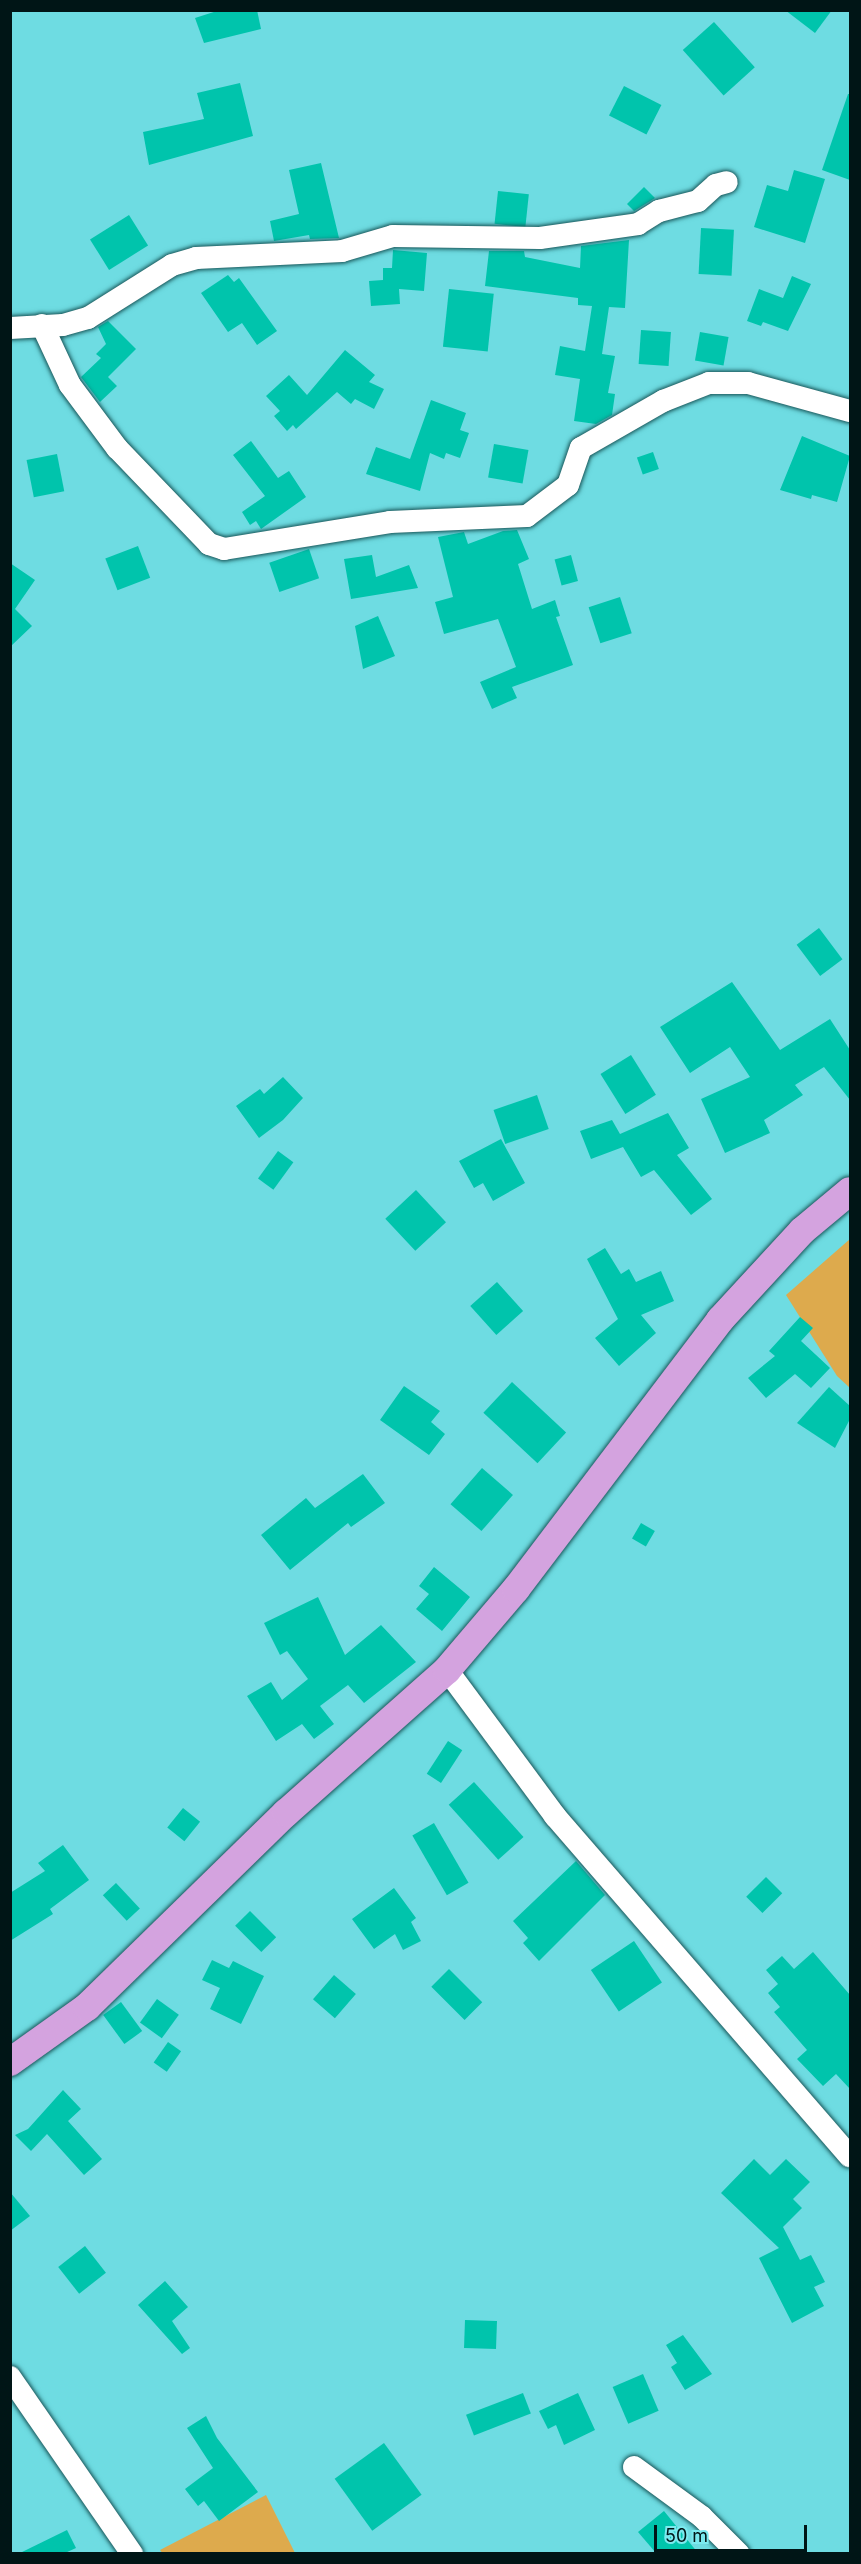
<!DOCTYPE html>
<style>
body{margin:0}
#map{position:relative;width:861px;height:2564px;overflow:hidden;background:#6edce2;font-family:Inter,sans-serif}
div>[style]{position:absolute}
.green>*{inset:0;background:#ddaa4d}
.building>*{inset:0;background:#00c4ac;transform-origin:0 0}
.roads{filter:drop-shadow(0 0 2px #195659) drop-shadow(0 0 2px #195659)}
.minor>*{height:22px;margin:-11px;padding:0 11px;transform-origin:11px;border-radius:11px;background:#fff}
.major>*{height:28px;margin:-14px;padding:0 14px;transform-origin:14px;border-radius:14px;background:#d4a3df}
span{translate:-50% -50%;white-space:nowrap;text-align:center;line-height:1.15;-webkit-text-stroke:4.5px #7beaef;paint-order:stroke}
.frame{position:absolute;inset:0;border:12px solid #001516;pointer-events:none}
.scale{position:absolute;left:654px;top:2525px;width:153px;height:27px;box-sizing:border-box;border:3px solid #001516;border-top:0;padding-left:8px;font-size:18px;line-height:21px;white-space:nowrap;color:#001516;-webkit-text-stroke:4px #7beaef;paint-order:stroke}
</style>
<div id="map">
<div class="green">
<i style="clip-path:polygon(850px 1239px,850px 1388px,837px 1376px,786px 1295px)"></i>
<i style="clip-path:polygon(266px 2495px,295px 2553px,163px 2554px,160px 2550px)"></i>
</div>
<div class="building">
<i style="clip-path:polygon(220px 10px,257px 10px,261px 29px,204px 43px,195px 18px)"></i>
<i style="clip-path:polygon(785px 10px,832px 10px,815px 33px)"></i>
<i style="left:714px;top:22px;width:61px;height:42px;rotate:48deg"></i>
<i style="clip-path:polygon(240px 83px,253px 136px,149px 165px,143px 132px,204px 119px,197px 93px)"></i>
<i style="left:624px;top:86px;width:42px;height:33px;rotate:27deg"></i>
<i style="clip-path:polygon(848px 94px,850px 94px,850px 180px,822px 170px)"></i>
<i style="clip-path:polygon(321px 163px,339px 238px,310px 239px,309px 235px,274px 241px,270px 221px,299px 214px,289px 170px)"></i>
<i style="clip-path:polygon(794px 170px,825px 179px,805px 243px,754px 227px,767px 185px,788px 191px)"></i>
<i style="clip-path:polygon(644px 187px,655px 198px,634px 211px,627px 204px)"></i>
<i style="left:498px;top:191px;width:31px;height:33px;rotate:6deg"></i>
<i style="left:129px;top:215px;width:36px;height:46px;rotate:58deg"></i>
<i style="left:701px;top:228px;width:33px;height:46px;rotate:3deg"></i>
<i style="clip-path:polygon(629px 240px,625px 308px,609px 307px,602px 354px,615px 356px,608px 393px,615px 394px,612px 415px,596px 424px,574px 421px,580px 379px,555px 375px,560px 346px,585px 351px,592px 306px,578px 305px,578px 298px,485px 286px,489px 251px,524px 251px,525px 257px,580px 268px,581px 246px)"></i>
<i style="clip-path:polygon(393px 250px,427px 253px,424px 291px,399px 289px,400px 304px,371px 306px,369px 281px,383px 280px,383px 268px,392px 268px)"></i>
<i style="clip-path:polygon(228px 275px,234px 282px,239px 278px,277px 331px,257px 345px,242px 323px,228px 332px,201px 293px)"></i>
<i style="clip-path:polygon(792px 276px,811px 284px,788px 331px,763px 322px,761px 326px,747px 321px,759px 289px,783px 298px)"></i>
<i style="left:449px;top:289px;width:45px;height:58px;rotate:6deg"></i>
<i style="clip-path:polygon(108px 321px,136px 349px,108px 377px,117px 386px,100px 402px,81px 377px,101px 358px,96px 354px,106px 344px,98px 327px)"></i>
<i style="left:641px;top:330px;width:30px;height:34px;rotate:4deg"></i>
<i style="left:700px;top:332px;width:29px;height:29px;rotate:10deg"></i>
<i style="clip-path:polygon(345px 350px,375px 375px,369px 382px,384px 389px,374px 409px,355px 399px,351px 404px,337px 392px,296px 429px,293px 425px,287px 431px,274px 416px,280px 411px,266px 396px,289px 375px,307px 395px)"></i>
<i style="clip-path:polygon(431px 400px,466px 413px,460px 430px,469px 433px,460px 458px,446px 453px,444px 459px,430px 453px,420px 491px,366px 474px,376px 447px,410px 459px)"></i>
<i style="clip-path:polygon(802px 436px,850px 456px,837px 502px,812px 495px,811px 499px,780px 490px)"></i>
<i style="clip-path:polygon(251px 441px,278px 478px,289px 471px,306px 497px,261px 529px,256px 521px,250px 525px,242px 512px,265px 496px,233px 455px)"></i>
<i style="left:494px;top:444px;width:35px;height:34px;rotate:10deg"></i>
<i style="left:653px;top:452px;width:18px;height:17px;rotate:71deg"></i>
<i style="left:57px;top:454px;width:38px;height:31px;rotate:79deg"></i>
<i style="clip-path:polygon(517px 530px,529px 559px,518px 564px,532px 609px,555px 600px,560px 616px,556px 617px,573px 665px,512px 687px,517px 698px,492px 709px,480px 682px,516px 667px,498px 619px,444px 634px,435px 602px,453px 597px,438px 537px,464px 532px,468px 544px,503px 531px)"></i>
<i style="left:138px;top:546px;width:34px;height:35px;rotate:69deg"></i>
<i style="left:309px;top:549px;width:31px;height:42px;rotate:71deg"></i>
<i style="clip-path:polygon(372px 555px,376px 577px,409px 565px,418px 588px,351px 599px,344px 559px)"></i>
<i style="left:571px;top:555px;width:27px;height:17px;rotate:75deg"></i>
<i style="clip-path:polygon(10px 563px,35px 580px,15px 609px,32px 626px,10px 647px)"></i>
<i style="left:620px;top:597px;width:38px;height:33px;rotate:72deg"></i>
<i style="clip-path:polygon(378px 616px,395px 656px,363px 669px,355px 626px)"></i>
<i style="left:819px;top:928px;width:39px;height:28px;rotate:53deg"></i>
<i style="clip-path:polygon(732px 982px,780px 1050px,830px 1019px,850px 1050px,850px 1100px,824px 1067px,795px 1085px,803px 1095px,764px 1120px,770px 1133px,725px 1153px,701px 1099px,750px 1077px,730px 1047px,690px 1073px,660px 1027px)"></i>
<i style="left:631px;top:1055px;width:47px;height:36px;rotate:58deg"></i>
<i style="clip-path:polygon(283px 1077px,303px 1098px,283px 1120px,259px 1138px,236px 1106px,260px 1089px,264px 1094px)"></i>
<i style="left:537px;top:1095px;width:36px;height:46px;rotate:71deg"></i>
<i style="clip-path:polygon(668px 1113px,689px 1148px,677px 1155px,712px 1199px,691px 1215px,654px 1170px,641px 1177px,623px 1147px,591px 1159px,580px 1131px,612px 1120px,620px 1134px)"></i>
<i style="clip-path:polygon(501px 1139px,525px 1183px,493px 1201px,483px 1183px,474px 1188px,459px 1161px)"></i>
<i style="left:278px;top:1151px;width:19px;height:34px;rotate:36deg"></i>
<i style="left:416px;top:1190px;width:44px;height:42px;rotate:47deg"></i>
<i style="clip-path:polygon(605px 1248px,621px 1274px,629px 1269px,636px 1282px,661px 1271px,674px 1301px,641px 1315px,656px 1333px,619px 1366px,595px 1338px,618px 1319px,587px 1259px)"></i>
<i style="left:497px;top:1282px;width:39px;height:36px;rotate:48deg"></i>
<i style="clip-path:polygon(800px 1317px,813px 1328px,801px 1341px,830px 1368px,811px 1388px,795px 1374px,766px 1398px,748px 1378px,775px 1356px,769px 1351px)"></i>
<i style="left:512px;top:1382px;width:74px;height:42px;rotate:43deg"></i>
<i style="clip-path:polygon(404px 1386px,440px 1411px,431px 1422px,445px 1434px,429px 1455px,380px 1420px)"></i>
<i style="clip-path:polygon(829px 1387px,850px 1406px,850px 1419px,835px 1448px,797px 1423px)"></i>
<i style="left:482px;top:1468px;width:41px;height:48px;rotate:41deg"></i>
<i style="clip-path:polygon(363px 1474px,385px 1503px,351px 1527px,348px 1523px,290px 1570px,261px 1535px,306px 1498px,315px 1508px)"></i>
<i style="left:641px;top:1523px;width:16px;height:18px;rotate:30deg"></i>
<i style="clip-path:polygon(434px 1567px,470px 1597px,442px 1631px,416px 1609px,429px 1594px,419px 1586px)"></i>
<i style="clip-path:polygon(318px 1597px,345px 1655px,381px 1625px,416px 1662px,364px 1703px,348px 1685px,320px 1706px,334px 1724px,314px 1739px,302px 1724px,276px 1741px,247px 1696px,271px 1682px,282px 1700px,308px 1679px,287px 1651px,280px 1655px,264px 1623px)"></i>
<i style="left:448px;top:1741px;width:17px;height:39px;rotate:33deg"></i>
<i style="left:474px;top:1782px;width:74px;height:34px;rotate:48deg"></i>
<i style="left:183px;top:1808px;width:22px;height:25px;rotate:39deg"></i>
<i style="left:434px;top:1823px;width:69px;height:25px;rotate:60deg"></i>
<i style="clip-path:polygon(63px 1845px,89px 1880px,50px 1909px,53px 1914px,10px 1941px,10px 1893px,45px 1871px,38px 1863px)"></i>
<i style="clip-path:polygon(576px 1861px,605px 1895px,539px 1961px,523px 1943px,528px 1938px,513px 1921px)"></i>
<i style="left:766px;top:1877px;width:23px;height:28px;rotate:45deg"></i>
<i style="left:116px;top:1883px;width:35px;height:18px;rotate:47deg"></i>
<i style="clip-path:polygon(394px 1888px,416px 1918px,411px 1922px,421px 1941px,403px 1950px,395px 1934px,374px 1949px,352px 1919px)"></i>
<i style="left:250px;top:1911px;width:37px;height:21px;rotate:45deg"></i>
<i style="left:634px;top:1941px;width:50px;height:52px;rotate:56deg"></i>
<i style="clip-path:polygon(813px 1952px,850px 1995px,850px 2089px,836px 2074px,823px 2086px,797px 2059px,807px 2050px,774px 2012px,780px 2007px,768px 1993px,778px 1984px,766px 1970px,782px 1956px,794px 1969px)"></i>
<i style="clip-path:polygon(212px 1960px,229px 1968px,233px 1961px,264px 1976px,241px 2024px,210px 2009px,220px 1988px,202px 1980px)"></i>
<i style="left:449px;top:1969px;width:47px;height:25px;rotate:45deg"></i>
<i style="left:334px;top:1975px;width:29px;height:32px;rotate:41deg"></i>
<i style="left:157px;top:1999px;width:27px;height:29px;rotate:36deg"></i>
<i style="left:121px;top:2002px;width:36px;height:22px;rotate:54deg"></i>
<i style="left:168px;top:2042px;width:16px;height:25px;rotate:35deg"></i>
<i style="clip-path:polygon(63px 2090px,81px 2109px,68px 2121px,102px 2159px,84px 2175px,47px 2134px,31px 2151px,15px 2135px,28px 2129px)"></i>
<i style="clip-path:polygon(754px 2159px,770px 2175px,786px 2159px,810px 2182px,793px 2199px,802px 2208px,783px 2227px,800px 2260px,811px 2255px,825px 2282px,814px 2287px,824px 2306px,792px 2323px,759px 2258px,779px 2248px,721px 2193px)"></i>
<i style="clip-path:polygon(10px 2192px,30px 2216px,10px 2231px)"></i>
<i style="left:85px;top:2246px;width:34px;height:34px;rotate:52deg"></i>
<i style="clip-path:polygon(165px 2281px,188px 2307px,172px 2321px,190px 2348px,182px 2354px,138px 2305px)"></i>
<i style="left:465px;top:2320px;width:32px;height:28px;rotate:2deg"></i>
<i style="clip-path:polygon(683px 2335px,712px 2374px,685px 2390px,671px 2367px,677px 2363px,666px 2345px)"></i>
<i style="left:643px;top:2374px;width:40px;height:33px;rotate:67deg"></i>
<i style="left:523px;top:2393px;width:22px;height:61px;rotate:69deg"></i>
<i style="clip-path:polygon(578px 2393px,595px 2430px,564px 2445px,556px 2425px,548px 2429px,539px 2411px)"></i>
<i style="clip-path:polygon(206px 2416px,217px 2438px,258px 2492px,219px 2521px,204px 2501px,198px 2506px,185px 2489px,213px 2468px,187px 2428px)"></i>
<i style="left:384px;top:2443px;width:64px;height:61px;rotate:54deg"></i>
<i style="clip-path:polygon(664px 2511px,698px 2553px,656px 2553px,638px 2532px)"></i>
<i style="clip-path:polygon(67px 2530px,76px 2548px,65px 2553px,20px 2553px)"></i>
</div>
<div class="roads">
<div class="minor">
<i style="left:42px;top:325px;width:66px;rotate:65deg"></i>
<i style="left:70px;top:385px;width:79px;rotate:53.3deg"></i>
<i style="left:117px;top:448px;width:133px;rotate:46.2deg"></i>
<i style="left:209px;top:544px;width:16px;rotate:18deg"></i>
<i style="left:224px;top:549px;width:168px;rotate:-9.2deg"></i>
<i style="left:390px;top:522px;width:137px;rotate:-2.5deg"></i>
<i style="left:527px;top:516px;width:51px;rotate:-37.1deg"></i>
<i style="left:568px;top:485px;width:39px;rotate:-71deg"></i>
<i style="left:581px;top:448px;width:95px;rotate:-29.8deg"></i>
<i style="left:663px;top:401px;width:49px;rotate:-21.4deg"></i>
<i style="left:709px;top:383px;width:39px"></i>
<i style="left:748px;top:383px;width:106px;rotate:15.4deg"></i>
<i style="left:10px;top:328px;width:53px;rotate:-3.2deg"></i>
<i style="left:63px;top:325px;width:26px;rotate:-16deg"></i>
<i style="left:88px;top:318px;width:99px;rotate:-32.2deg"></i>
<i style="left:172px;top:265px;width:25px;rotate:-16deg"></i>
<i style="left:196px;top:258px;width:146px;rotate:-2.7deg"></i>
<i style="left:342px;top:251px;width:53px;rotate:-16.4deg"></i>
<i style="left:393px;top:236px;width:147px;rotate:0.8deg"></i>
<i style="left:540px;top:238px;width:99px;rotate:-8.1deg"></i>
<i style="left:638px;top:224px;width:25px;rotate:-32deg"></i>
<i style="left:659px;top:211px;width:40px;rotate:-14.4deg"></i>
<i style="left:698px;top:201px;width:24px;rotate:-42deg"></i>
<i style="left:716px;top:185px;width:11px;rotate:-15deg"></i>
<i style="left:447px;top:1670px;width:182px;rotate:53.5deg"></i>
<i style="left:555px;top:1816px;width:450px;rotate:49.1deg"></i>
<i style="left:10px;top:2377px;width:215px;rotate:55.4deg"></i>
<i style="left:634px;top:2467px;width:84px;rotate:36.3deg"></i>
<i style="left:702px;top:2517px;width:52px;rotate:45deg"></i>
</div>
<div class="major">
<i style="left:10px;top:2062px;width:95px;rotate:-35.5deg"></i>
<i style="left:87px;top:2007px;width:278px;rotate:-44.3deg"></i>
<i style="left:286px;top:1813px;width:215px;rotate:-41.6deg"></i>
<i style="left:447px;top:1670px;width:106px;rotate:-49.6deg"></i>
<i style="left:516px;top:1589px;width:338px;rotate:-52.8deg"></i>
<i style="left:720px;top:1320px;width:121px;rotate:-47.3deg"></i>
<i style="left:802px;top:1231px;width:62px;rotate:-39.8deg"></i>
</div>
</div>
<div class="frame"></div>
<div class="scale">50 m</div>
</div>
